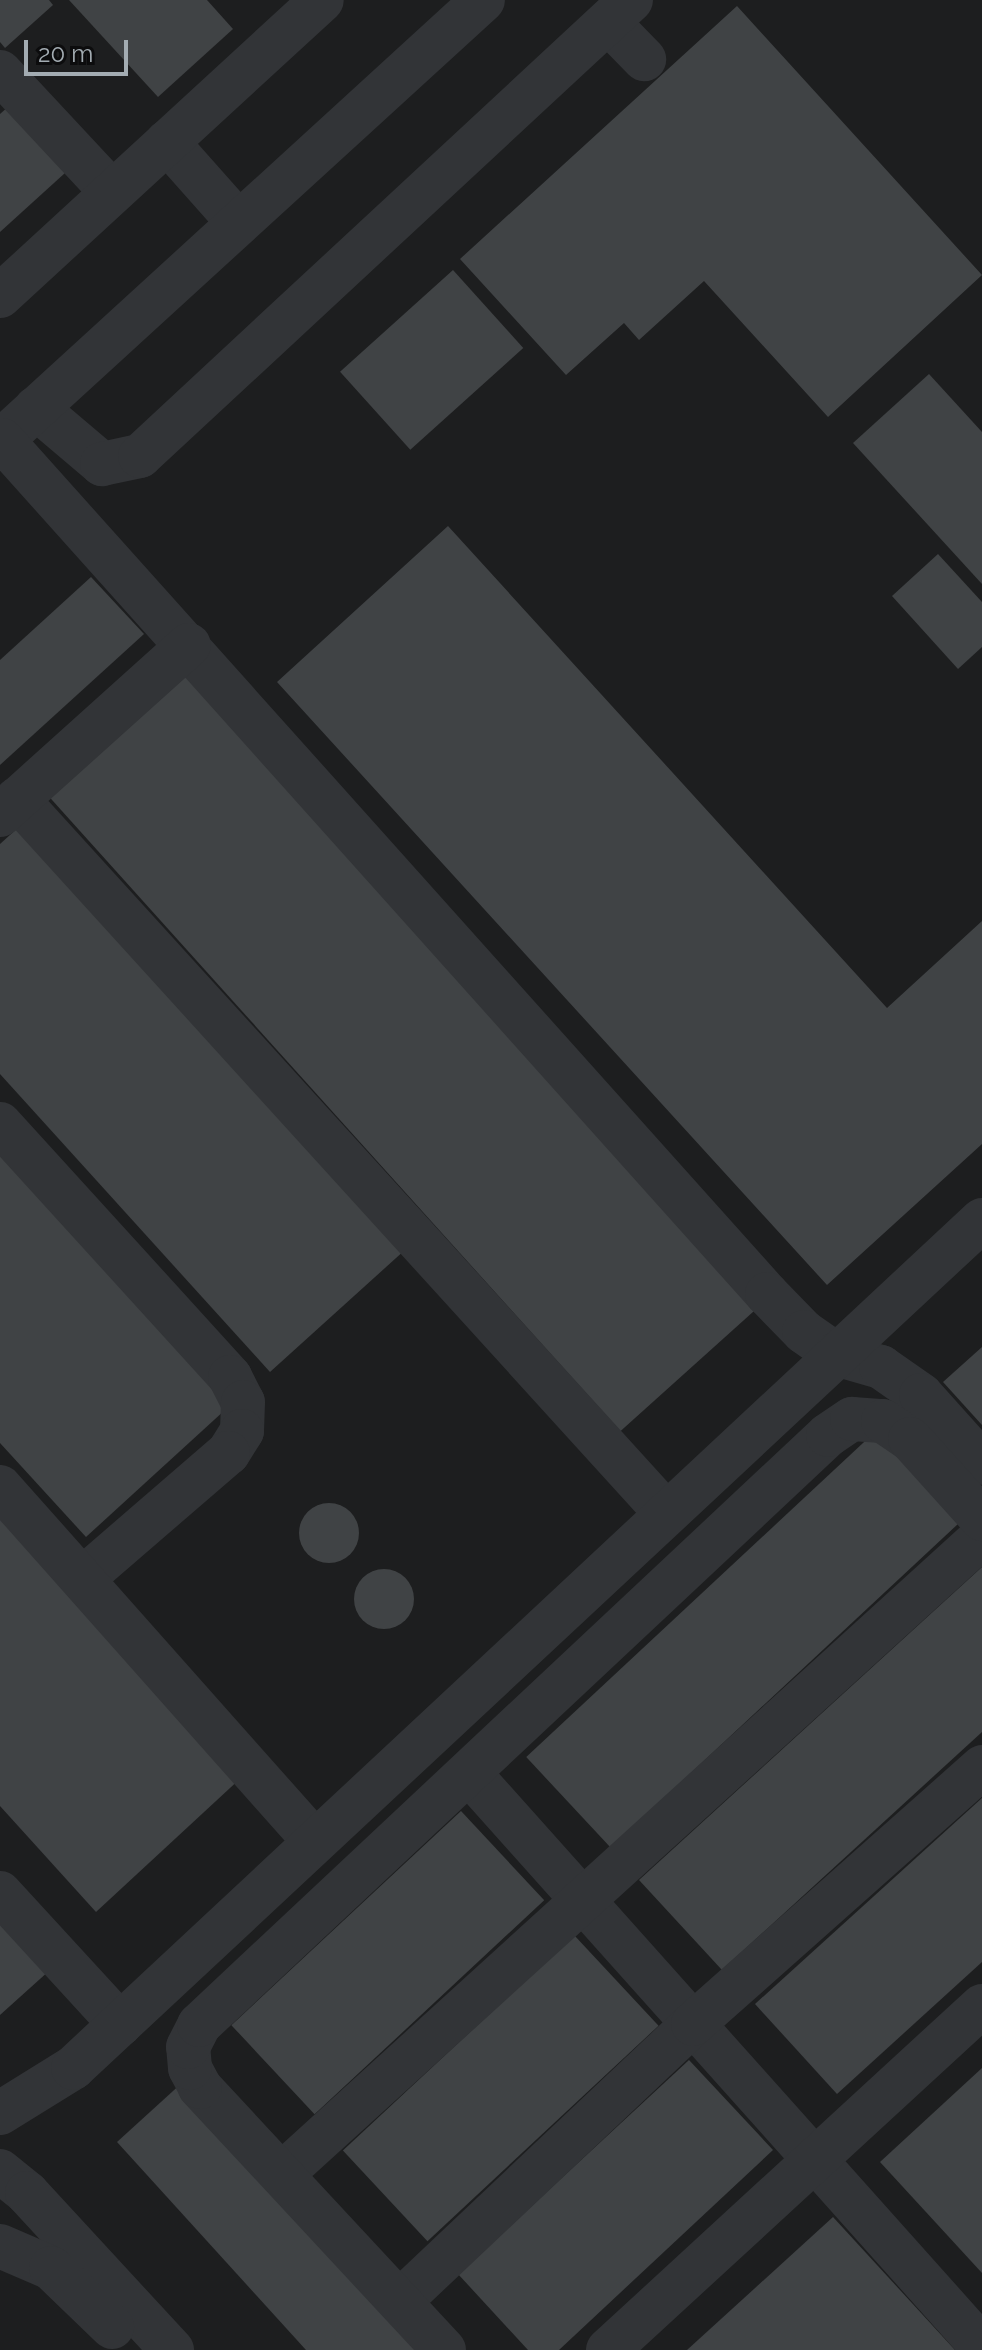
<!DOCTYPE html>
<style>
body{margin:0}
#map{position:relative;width:982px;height:2350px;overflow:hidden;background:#111112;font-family:Raleway,sans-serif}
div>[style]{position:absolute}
.built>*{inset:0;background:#1d1e1f;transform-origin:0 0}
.building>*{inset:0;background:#404345;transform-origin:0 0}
.round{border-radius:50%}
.minor>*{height:44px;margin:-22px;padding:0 22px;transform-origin:22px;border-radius:22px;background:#323437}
span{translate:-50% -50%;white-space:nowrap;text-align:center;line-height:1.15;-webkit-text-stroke:6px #0c0c0d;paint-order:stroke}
.scale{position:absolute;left:24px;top:40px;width:104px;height:36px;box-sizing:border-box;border:4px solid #a3acb2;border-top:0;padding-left:10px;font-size:24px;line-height:28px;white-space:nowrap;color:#a3acb2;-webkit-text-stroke:6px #0c0c0d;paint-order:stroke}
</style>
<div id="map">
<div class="built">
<i style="left:0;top:0;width:982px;height:2350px"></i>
</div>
<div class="building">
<i style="clip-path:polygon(0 0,49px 0,53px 5px,5px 48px,0 42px)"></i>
<i style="clip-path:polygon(69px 0,207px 0,233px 29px,158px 97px)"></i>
<i style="clip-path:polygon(737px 6px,982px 275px,828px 417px,704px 281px,639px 340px,624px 323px,566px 375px,460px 259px)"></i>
<i style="clip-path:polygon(18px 98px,76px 163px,0 232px,0 114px)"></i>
<i style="left:453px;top:270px;width:105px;height:152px;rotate:48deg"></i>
<i style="clip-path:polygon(929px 374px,982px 432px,982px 584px,853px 443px)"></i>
<i style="clip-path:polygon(448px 526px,887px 1008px,982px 921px,982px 1144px,827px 1285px,277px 682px)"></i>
<i style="clip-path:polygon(938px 554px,982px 602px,982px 647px,958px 669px,892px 596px)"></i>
<i style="clip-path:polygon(91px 577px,144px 634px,0 765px,0 660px)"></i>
<i style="left:187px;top:675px;width:852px;height:184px;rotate:48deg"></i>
<i style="clip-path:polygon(21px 825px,406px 1249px,270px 1372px,0 1074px,0 844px)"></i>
<i style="clip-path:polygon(0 1138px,237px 1399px,86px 1537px,0 1443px)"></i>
<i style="clip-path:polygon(982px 1347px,982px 1425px,943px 1382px)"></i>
<i style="left:878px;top:1429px;width:124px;height:481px;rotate:47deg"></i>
<i class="round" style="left:299px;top:1503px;width:60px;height:60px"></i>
<i style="clip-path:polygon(0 1510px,243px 1776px,96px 1912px,0 1806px)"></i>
<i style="clip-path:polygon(982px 1567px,982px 1732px,722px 1970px,639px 1880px)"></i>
<i class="round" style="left:354px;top:1569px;width:60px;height:60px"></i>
<i style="clip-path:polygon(982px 1798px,982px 1962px,837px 2094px,755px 2004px)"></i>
<i style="left:461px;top:1811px;width:122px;height:314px;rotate:47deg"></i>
<i style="clip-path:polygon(0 1915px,50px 1970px,0 2015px)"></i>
<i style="left:574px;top:1935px;width:124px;height:316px;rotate:47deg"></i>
<i style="clip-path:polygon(689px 2060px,773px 2150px,559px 2350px,528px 2350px,458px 2274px)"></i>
<i style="clip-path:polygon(982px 2068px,982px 2273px,880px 2162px)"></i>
<i style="clip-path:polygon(184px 2081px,428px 2350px,306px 2350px,117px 2142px)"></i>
<i style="clip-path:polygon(833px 2217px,955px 2350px,687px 2350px)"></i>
</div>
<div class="minor">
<i style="left:608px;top:22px;width:52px;rotate:45.8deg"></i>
<i style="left:0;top:72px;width:164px;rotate:47deg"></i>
<i style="left:167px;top:142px;width:107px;rotate:48.4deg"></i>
<i style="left:0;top:296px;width:437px;rotate:-42.6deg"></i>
<i style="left:36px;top:408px;width:87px;rotate:40.3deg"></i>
<i style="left:102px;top:464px;width:39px;rotate:-12deg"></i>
<i style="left:140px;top:456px;width:670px;rotate:-42.88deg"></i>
<i style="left:15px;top:428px;width:634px;rotate:-42.44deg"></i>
<i style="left:2px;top:440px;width:1147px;rotate:48.15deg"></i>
<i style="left:767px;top:1294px;width:53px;rotate:45.8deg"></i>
<i style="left:804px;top:1332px;width:39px;rotate:35deg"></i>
<i style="left:836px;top:1354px;width:47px;rotate:16.1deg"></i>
<i style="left:881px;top:1367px;width:49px;rotate:35deg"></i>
<i style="left:921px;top:1395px;width:91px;rotate:48.1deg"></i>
<i style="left:17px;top:799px;width:965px;rotate:47.73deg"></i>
<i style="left:0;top:815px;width:254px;rotate:-42deg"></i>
<i style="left:0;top:1124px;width:342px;rotate:47.7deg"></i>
<i style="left:230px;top:1377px;width:28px;rotate:63deg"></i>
<i style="left:243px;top:1402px;width:29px;rotate:92deg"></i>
<i style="left:242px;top:1431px;width:26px;rotate:122deg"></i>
<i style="left:228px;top:1453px;width:191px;rotate:139.2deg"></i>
<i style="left:0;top:1487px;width:473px;rotate:48.4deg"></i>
<i style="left:469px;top:1773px;width:770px;rotate:48.21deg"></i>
<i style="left:0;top:1893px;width:178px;rotate:47.5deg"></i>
<i style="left:0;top:2113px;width:86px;rotate:-31.7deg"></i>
<i style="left:73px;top:2068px;width:1243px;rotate:-43.01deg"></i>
<i style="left:0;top:2171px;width:35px;rotate:39deg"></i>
<i style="left:27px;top:2193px;width:214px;rotate:47.3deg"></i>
<i style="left:282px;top:2174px;width:946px;rotate:-42.3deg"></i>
<i style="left:0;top:2246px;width:56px;rotate:23.3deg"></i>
<i style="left:51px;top:2268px;width:85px;rotate:44deg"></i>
<i style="left:400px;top:2301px;width:403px;rotate:-43.4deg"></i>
<i style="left:693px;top:2024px;width:387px;rotate:-41.6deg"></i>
<i style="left:444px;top:2350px;width:359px;rotate:-132.9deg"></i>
<i style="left:200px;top:2087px;width:21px;rotate:-118deg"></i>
<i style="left:190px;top:2068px;width:21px;rotate:-95deg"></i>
<i style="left:188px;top:2047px;width:25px;rotate:-63deg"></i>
<i style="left:199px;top:2025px;width:862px;rotate:-43.17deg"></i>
<i style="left:828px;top:1435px;width:29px;rotate:-34deg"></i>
<i style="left:852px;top:1419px;width:31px;rotate:4deg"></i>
<i style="left:883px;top:1421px;width:32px;rotate:34deg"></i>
<i style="left:910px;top:1439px;width:108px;rotate:48deg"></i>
<i style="left:608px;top:2350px;width:508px;rotate:-42.61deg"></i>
</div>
<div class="scale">20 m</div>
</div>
